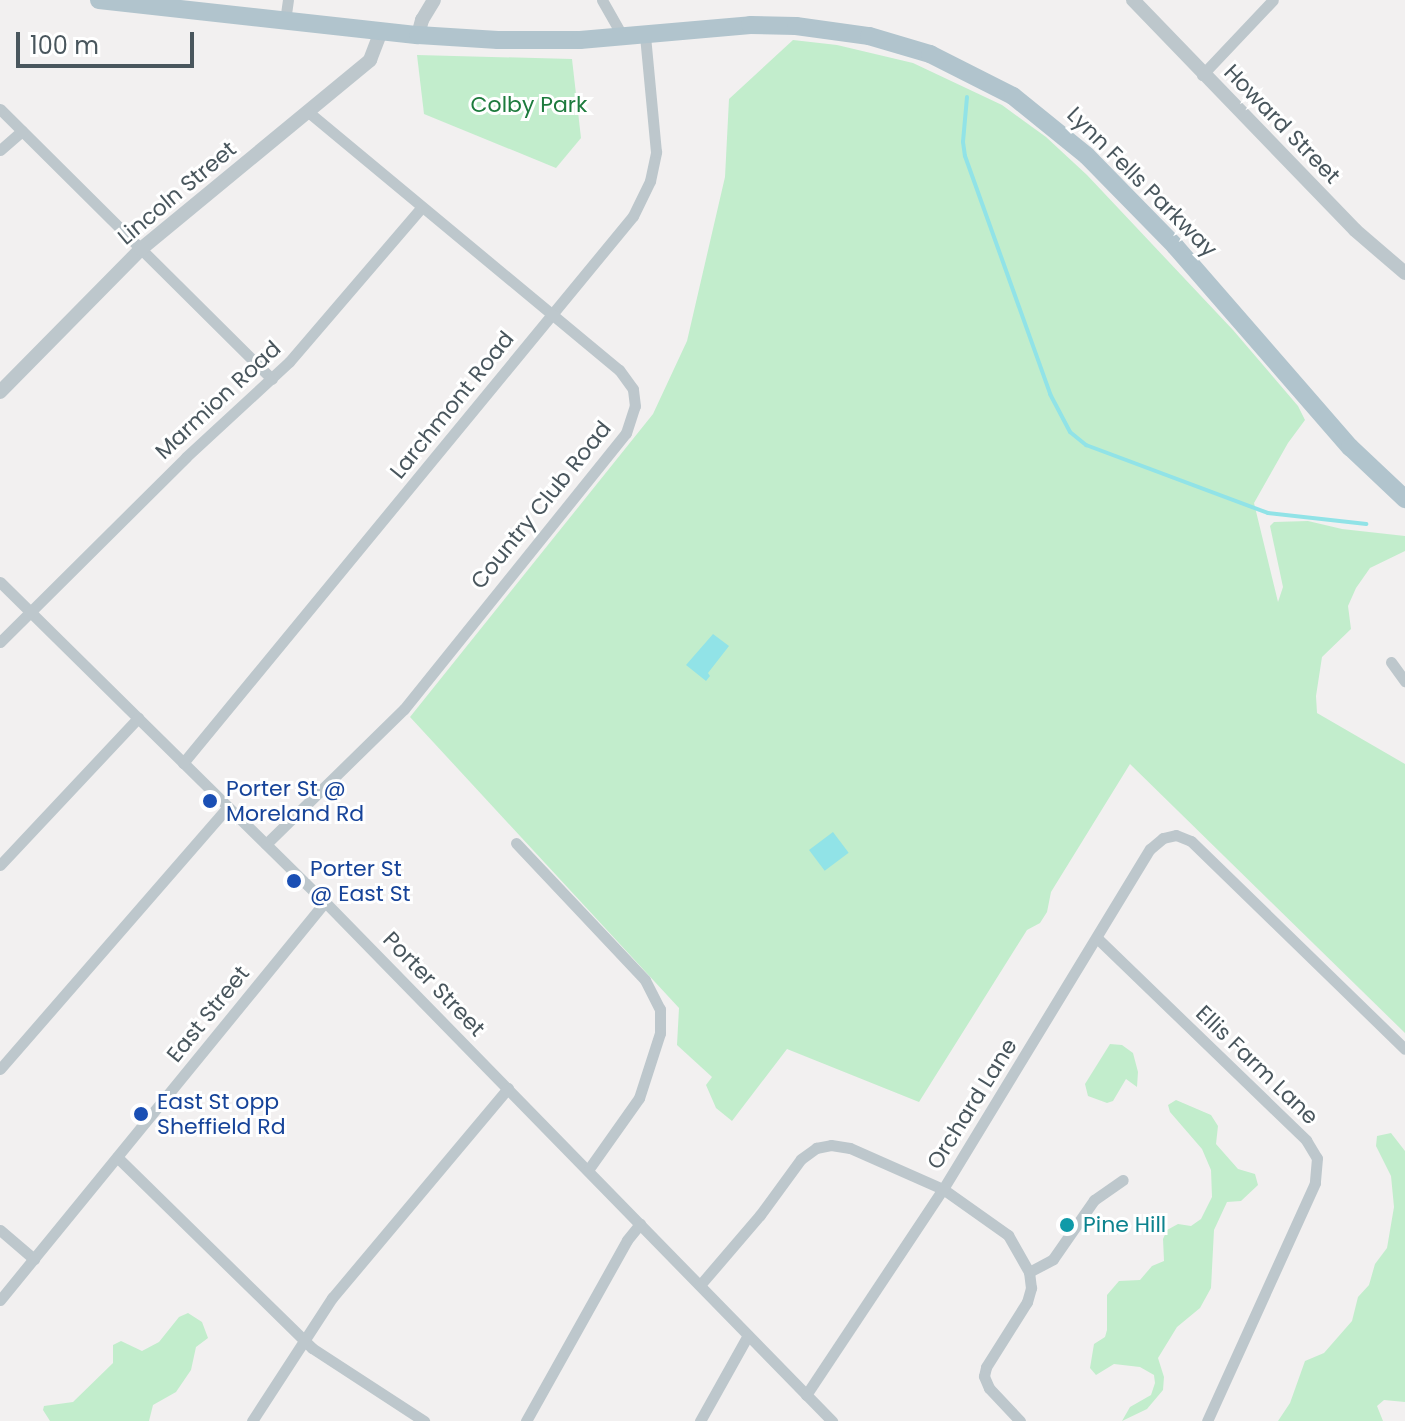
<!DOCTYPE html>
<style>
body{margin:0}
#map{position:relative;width:1405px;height:1421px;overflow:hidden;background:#f2f0f0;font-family:Poppins,sans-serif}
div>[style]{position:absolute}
.green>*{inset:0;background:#c2edcc}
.water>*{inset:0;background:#91e3e7;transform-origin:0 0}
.stream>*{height:4px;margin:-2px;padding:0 2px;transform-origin:2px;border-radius:2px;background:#91e3e7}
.minor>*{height:11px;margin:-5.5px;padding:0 5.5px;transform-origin:5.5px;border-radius:5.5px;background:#bdc7cc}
.tertiary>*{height:14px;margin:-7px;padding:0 7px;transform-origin:7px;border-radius:7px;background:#bdc7cc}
.primary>*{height:18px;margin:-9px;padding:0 9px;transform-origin:9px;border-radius:9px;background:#b1c4cd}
.dots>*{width:22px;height:22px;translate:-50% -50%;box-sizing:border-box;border:4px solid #fff;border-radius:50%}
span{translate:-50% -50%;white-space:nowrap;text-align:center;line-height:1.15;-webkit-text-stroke:6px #fff;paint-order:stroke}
.park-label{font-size:22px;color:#1d7b3d}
.street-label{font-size:22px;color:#49565d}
.transit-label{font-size:22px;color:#164399}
.left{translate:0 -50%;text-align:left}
.culture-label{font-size:22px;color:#0d838f}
.scale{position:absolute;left:16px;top:32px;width:178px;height:36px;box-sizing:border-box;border:4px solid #49565d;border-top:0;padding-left:10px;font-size:24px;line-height:28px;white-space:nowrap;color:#49565d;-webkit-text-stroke:6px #fff;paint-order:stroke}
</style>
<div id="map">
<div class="green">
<i style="clip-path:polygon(793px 40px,837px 45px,913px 63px,1002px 105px,1046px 137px,1087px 175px,1233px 330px,1298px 406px,1305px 420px,1288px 443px,1254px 503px,1278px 602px,1283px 587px,1270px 526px,1274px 522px,1308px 521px,1342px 529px,1405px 536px,1405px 551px,1370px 568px,1356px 588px,1348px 606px,1351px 629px,1322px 657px,1316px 696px,1317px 713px,1405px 764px,1405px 1033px,1130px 764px,1051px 892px,1047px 912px,1040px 923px,1027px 930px,919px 1102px,787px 1049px,732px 1121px,716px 1108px,706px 1085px,712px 1077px,677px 1045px,679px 1008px,410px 717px,653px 414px,687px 341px,725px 177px,729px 99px)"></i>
<i style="clip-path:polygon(417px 55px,572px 59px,581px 138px,556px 168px,424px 114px)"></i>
<i style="clip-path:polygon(1110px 1044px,1122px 1045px,1133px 1053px,1138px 1072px,1137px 1087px,1126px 1079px,1113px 1101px,1107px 1103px,1088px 1096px,1085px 1084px)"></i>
<i style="clip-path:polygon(1176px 1100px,1211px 1115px,1218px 1126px,1216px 1144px,1238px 1169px,1255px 1174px,1258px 1185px,1241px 1201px,1227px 1202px,1214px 1230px,1211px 1288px,1200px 1308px,1177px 1327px,1158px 1358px,1164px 1377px,1163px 1390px,1147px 1409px,1122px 1421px,1130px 1407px,1151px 1395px,1155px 1383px,1154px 1375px,1140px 1367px,1114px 1364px,1096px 1375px,1090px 1368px,1094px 1344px,1105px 1337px,1107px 1330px,1107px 1295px,1119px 1281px,1140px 1280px,1152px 1266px,1164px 1261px,1163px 1239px,1167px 1230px,1178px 1224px,1191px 1226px,1201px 1219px,1212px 1197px,1211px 1170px,1202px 1149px,1170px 1112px,1168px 1105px)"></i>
<i style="clip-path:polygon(1391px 1133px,1405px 1151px,1405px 1402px,1384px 1400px,1377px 1406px,1383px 1421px,1278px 1421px,1290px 1403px,1305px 1361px,1324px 1353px,1352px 1321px,1358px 1297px,1369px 1285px,1375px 1264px,1387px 1248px,1394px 1207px,1391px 1176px,1376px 1146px,1377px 1136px)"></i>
<i style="clip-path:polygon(188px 1313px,202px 1322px,208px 1338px,196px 1347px,191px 1370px,176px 1392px,153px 1405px,149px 1421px,50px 1421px,43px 1410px,44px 1406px,73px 1402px,113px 1363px,113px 1345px,121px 1341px,142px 1351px,159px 1342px,179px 1317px)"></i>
</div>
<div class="water">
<i style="clip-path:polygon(713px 634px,729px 646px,708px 673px,710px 676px,706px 681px,686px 665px)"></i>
<i style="left:833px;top:832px;width:26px;height:30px;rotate:53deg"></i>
</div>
<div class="stream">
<i style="left:967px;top:97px;width:45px;rotate:95.1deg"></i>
<i style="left:963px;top:142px;width:14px;rotate:82deg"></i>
<i style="left:965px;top:156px;width:253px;rotate:70.3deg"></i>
<i style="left:1050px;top:394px;width:43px;rotate:62.2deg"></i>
<i style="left:1070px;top:432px;width:21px;rotate:39deg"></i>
<i style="left:1086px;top:445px;width:194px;rotate:20.5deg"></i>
<i style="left:1268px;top:513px;width:99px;rotate:6.4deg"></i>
</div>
<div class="minor">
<i style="left:602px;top:0;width:43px;rotate:60.4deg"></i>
<i style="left:285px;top:21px;width:21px;rotate:-82deg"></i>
<i style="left:1202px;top:75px;width:103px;rotate:-46.6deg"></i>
<i style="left:0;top:109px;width:383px;rotate:44.8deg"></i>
<i style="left:0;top:150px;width:29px;rotate:-41deg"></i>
<i style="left:0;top:582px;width:456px;rotate:44.6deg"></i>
<i style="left:325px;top:902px;width:726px;rotate:45.67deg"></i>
<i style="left:0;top:642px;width:262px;rotate:-44.8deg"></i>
<i style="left:186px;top:457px;width:140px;rotate:-42.7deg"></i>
<i style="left:289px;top:362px;width:204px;rotate:-49.4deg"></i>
<i style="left:1391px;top:662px;width:24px;rotate:54deg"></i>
<i style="left:183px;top:763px;width:708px;rotate:-50.56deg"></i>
<i style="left:633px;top:216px;width:39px;rotate:-64deg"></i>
<i style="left:650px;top:181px;width:30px;rotate:-78deg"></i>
<i style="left:656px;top:152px;width:117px;rotate:-95.4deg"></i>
<i style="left:516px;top:843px;width:188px;rotate:46.7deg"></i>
<i style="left:645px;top:980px;width:33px;rotate:63deg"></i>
<i style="left:660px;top:1009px;width:24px;rotate:90deg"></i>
<i style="left:660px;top:1033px;width:68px;rotate:107.9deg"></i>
<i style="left:639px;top:1098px;width:88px;rotate:125.3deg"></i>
<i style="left:266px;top:844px;width:193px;rotate:-44.4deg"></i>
<i style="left:404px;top:709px;width:354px;rotate:-51.2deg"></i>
<i style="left:626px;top:433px;width:28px;rotate:-72deg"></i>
<i style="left:635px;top:406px;width:17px;rotate:-97deg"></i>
<i style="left:633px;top:389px;width:24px;rotate:-126deg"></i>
<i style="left:619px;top:370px;width:403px;rotate:-140.3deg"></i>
<i style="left:0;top:865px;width:202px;rotate:-46.8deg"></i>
<i style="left:1097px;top:938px;width:291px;rotate:44deg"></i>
<i style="left:1306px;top:1140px;width:21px;rotate:59deg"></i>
<i style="left:1317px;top:1158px;width:25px;rotate:95deg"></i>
<i style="left:1315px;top:1183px;width:261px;rotate:114.4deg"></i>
<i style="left:0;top:1069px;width:347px;rotate:-49deg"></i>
<i style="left:117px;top:1157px;width:273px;rotate:44.4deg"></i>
<i style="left:312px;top:1348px;width:134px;rotate:33.1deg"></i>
<i style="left:0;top:1230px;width:45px;rotate:40.5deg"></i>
<i style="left:700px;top:1285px;width:92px;rotate:-49.4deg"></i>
<i style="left:760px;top:1215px;width:69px;rotate:-53.8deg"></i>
<i style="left:801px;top:1159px;width:19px;rotate:-36deg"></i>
<i style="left:816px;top:1148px;width:15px;rotate:-11deg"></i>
<i style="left:831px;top:1145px;width:19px;rotate:9deg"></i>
<i style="left:850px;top:1148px;width:102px;rotate:23.8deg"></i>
<i style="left:943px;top:1189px;width:80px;rotate:35.3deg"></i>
<i style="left:1008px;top:1235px;width:43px;rotate:60.4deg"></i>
<i style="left:0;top:1300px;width:514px;rotate:-50.77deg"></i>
<i style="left:806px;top:1395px;width:247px;rotate:-56.4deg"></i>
<i style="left:943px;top:1189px;width:398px;rotate:-58.7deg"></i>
<i style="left:1150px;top:849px;width:17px;rotate:-40deg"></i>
<i style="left:1163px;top:838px;width:13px;rotate:-13deg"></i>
<i style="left:1176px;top:835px;width:16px;rotate:22deg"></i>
<i style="left:1191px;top:841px;width:298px;rotate:44.2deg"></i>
<i style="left:252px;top:1421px;width:147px;rotate:-57deg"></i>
<i style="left:332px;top:1298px;width:274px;rotate:-50deg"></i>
<i style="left:526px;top:1421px;width:207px;rotate:-60.8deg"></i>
<i style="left:627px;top:1240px;width:21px;rotate:-51deg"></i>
<i style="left:700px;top:1421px;width:98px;rotate:-60.8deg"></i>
<i style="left:1020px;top:1421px;width:45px;rotate:-133.2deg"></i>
<i style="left:989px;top:1388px;width:13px;rotate:-113deg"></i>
<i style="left:984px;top:1376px;width:9px;rotate:-77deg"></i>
<i style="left:986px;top:1367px;width:77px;rotate:-57.8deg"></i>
<i style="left:1027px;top:1302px;width:15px;rotate:-74deg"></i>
<i style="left:1031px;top:1288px;width:16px;rotate:-97deg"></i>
<i style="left:1029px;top:1272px;width:27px;rotate:-28deg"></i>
<i style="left:1053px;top:1259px;width:72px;rotate:-55.2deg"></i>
<i style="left:1094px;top:1200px;width:35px;rotate:-35deg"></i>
</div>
<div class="tertiary">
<i style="left:1133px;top:0;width:320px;rotate:46deg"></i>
<i style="left:1355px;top:230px;width:66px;rotate:40.7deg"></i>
<i style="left:418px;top:35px;width:16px;rotate:-75deg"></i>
<i style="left:422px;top:20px;width:23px;rotate:-59deg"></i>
<i style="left:0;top:392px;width:201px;rotate:-45.4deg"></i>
<i style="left:141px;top:249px;width:297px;rotate:-39.5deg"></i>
<i style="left:370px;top:60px;width:30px;rotate:-69deg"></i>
</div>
<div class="primary">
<i style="left:99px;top:0;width:321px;rotate:6.3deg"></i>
<i style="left:418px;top:35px;width:80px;rotate:3.6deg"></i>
<i style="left:498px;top:40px;width:82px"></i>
<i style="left:580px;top:40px;width:171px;rotate:-5deg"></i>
<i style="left:750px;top:25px;width:46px;rotate:1.2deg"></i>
<i style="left:796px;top:26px;width:74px;rotate:7.8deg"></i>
<i style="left:869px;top:36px;width:64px;rotate:16.4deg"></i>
<i style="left:930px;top:54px;width:93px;rotate:26.8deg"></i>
<i style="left:1013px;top:96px;width:95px;rotate:39deg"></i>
<i style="left:1087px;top:156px;width:126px;rotate:45.6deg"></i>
<i style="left:1175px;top:246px;width:267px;rotate:49deg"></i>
<i style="left:1350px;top:447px;width:76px;rotate:43.4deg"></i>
</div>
<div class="dots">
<i style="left:210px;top:801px;background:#1a4fb4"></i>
<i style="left:294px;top:881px;background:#1a4fb4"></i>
<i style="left:141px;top:1114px;background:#1a4fb4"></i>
<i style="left:1067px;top:1225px;background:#0f9aa8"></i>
</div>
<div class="park-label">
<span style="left:529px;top:105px">Colby Park</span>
</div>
<div class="street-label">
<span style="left:1282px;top:124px;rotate:46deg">Howard Street</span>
<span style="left:1142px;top:182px;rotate:45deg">Lynn Fells Parkway</span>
<span style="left:177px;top:193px;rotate:-40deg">Lincoln Street</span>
<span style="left:218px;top:400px;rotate:-43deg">Marmion Road</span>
<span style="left:452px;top:405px;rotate:-51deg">Larchmont Road</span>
<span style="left:541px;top:505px;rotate:-51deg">Country Club Road</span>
<span style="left:434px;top:984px;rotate:46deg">Porter Street</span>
<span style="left:208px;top:1014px;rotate:-51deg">East Street</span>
<span style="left:1257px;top:1065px;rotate:44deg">Ellis Farm Lane</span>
<span style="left:972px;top:1104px;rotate:-58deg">Orchard Lane</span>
</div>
<div class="transit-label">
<span class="left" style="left:226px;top:801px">Porter St @<br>Moreland Rd</span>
<span class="left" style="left:310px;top:881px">Porter St<br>@ East St</span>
<span class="left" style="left:157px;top:1114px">East St opp<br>Sheffield Rd</span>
</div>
<div class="culture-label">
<span class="left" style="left:1083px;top:1225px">Pine Hill</span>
</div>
<div class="scale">100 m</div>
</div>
